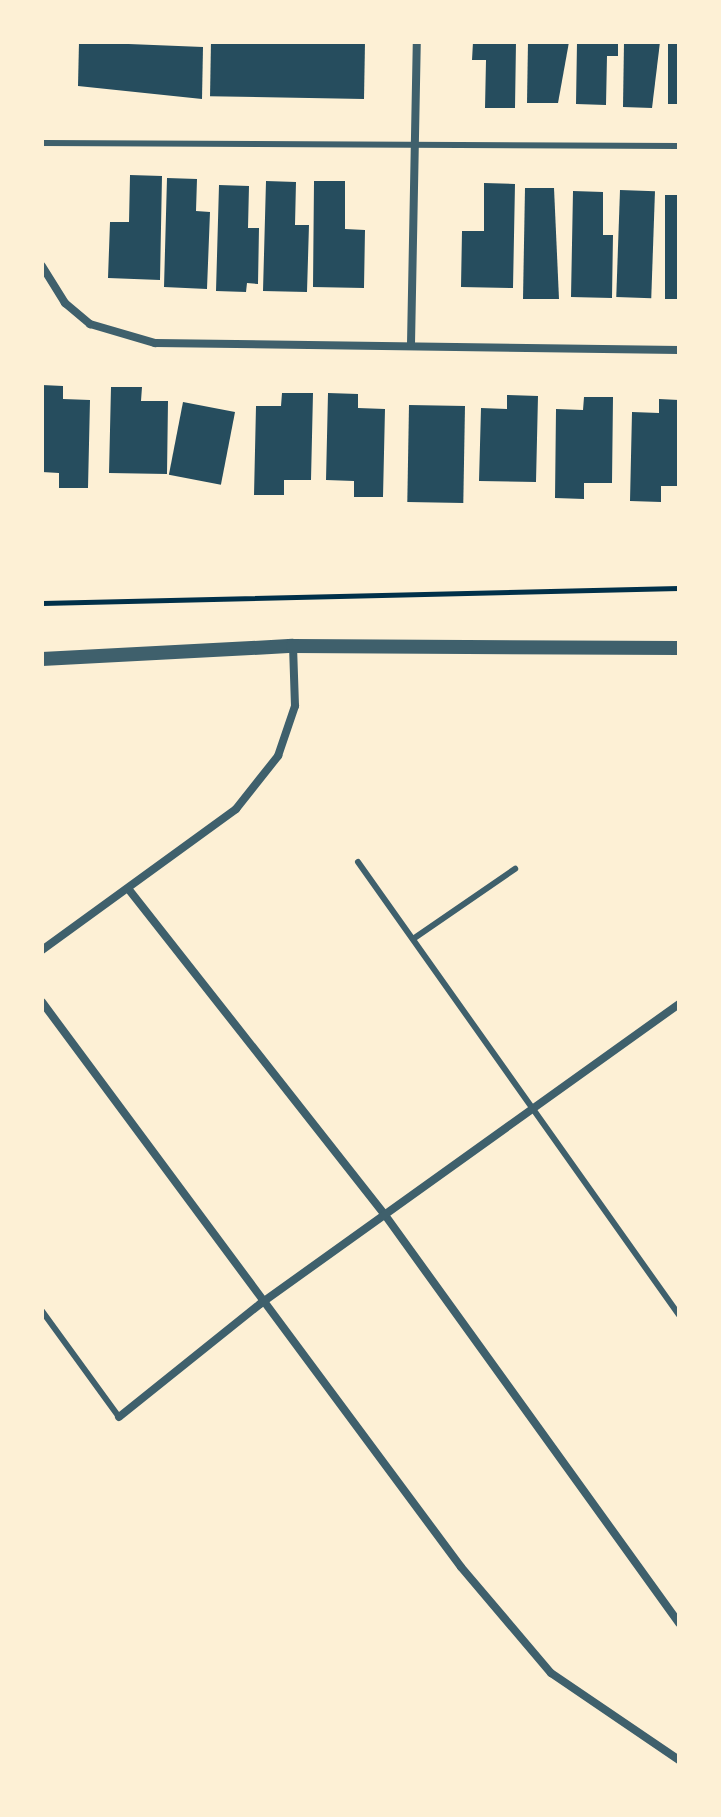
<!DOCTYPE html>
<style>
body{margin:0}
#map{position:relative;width:721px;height:1817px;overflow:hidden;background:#fdf0d5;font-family:Manrope,sans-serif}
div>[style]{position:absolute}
.building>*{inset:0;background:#264d5e;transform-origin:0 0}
.path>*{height:5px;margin:-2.5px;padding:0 2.5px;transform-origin:2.5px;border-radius:2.5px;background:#003049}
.service>*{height:6px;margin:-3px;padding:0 3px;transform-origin:3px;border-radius:3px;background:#3f606c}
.minor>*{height:8px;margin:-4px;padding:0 4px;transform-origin:4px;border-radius:4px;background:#3f606c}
.tertiary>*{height:14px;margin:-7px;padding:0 7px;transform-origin:7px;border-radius:7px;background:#3f606c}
span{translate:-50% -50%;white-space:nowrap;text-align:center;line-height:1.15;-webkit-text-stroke:7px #fdf0d5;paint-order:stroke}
.frame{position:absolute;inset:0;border:44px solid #fdf0d5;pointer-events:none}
</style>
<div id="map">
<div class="building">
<i style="clip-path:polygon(79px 42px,203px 47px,202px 99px,78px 86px)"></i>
<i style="left:365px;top:42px;width:57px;height:154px;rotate:91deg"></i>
<i style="clip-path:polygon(473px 42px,516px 42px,515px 108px,485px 108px,486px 60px,472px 60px)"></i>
<i style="clip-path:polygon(528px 42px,569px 42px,558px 103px,527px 103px)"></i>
<i style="clip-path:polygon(577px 42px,618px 42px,618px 56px,607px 56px,606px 105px,576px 104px)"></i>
<i style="clip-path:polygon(624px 42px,660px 42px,652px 108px,623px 107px)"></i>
<i style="left:668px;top:42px;width:11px;height:62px"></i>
<i style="clip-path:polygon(130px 175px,162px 176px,160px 280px,108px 278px,110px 222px,129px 222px)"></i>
<i style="clip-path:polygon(167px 178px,197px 179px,196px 211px,210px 212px,207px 289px,164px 287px)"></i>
<i style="clip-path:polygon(266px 181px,296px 182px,295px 225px,309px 225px,307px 292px,263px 291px)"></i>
<i style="clip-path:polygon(314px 181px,345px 181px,345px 229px,365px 230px,364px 288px,313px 287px)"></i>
<i style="clip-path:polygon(484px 183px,515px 184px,513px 288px,461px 287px,462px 231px,484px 231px)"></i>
<i style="clip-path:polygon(219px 185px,249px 186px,248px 228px,259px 228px,258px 284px,247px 283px,246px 292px,216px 291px)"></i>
<i style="clip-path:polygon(525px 188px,554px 188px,559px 299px,523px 299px)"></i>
<i style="left:620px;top:190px;width:35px;height:107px;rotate:2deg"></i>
<i style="clip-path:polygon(573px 191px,603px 192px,603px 235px,613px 235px,612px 298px,571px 297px)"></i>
<i style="left:665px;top:195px;width:14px;height:104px"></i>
<i style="clip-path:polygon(42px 385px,63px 386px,63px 399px,90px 400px,88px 488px,59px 488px,59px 473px,42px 472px)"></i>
<i style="clip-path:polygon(111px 387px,142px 387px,141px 401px,168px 401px,167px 474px,109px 473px)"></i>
<i style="clip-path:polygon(282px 393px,313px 393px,311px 480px,284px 480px,284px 495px,254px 495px,256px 406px,281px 406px)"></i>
<i style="clip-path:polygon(328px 393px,358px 394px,358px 408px,385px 409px,383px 497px,354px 497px,354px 481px,326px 480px)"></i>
<i style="clip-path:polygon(507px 395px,538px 396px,536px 482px,479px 481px,481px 408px,507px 409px)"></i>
<i style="clip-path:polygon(584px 397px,613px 397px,612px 483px,584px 483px,584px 499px,555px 498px,556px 409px,583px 410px)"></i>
<i style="clip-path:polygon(659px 399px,679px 400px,679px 486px,661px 486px,661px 502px,630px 501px,632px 412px,659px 413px)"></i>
<i style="left:183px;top:402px;width:53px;height:74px;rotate:11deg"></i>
<i style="left:409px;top:405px;width:56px;height:97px;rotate:1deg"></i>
</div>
<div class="path">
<i style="left:42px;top:603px;width:637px;rotate:-1.35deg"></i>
</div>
<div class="service">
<i style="left:42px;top:143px;width:637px;rotate:0.27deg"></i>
<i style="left:358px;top:862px;width:555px;rotate:54.68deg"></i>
<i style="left:413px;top:939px;width:124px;rotate:-34.5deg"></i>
<i style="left:42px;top:1311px;width:131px;rotate:54deg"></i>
</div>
<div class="minor">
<i style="left:42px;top:266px;width:44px;rotate:58.1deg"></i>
<i style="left:65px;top:303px;width:33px;rotate:40deg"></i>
<i style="left:90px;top:324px;width:68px;rotate:16.3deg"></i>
<i style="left:155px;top:343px;width:524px;rotate:0.77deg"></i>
<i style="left:411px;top:344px;width:302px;rotate:-88.9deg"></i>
<i style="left:130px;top:891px;width:412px;rotate:51.8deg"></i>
<i style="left:385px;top:1215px;width:503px;rotate:54.22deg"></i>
<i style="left:42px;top:950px;width:240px;rotate:-36deg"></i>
<i style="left:236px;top:809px;width:68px;rotate:-51.6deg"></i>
<i style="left:278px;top:756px;width:53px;rotate:-71.2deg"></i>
<i style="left:295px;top:706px;width:60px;rotate:-91.9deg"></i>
<i style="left:42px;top:1002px;width:703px;rotate:53.44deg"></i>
<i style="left:461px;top:1567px;width:139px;rotate:49.7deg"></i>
<i style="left:551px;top:1673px;width:155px;rotate:34.2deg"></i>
<i style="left:119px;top:1417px;width:181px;rotate:-38.7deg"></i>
<i style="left:260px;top:1304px;width:515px;rotate:-35.6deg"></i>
</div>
<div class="tertiary">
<i style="left:42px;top:659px;width:251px;rotate:-3deg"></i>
<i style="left:293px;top:646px;width:386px;rotate:0.3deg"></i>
</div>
<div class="frame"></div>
</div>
